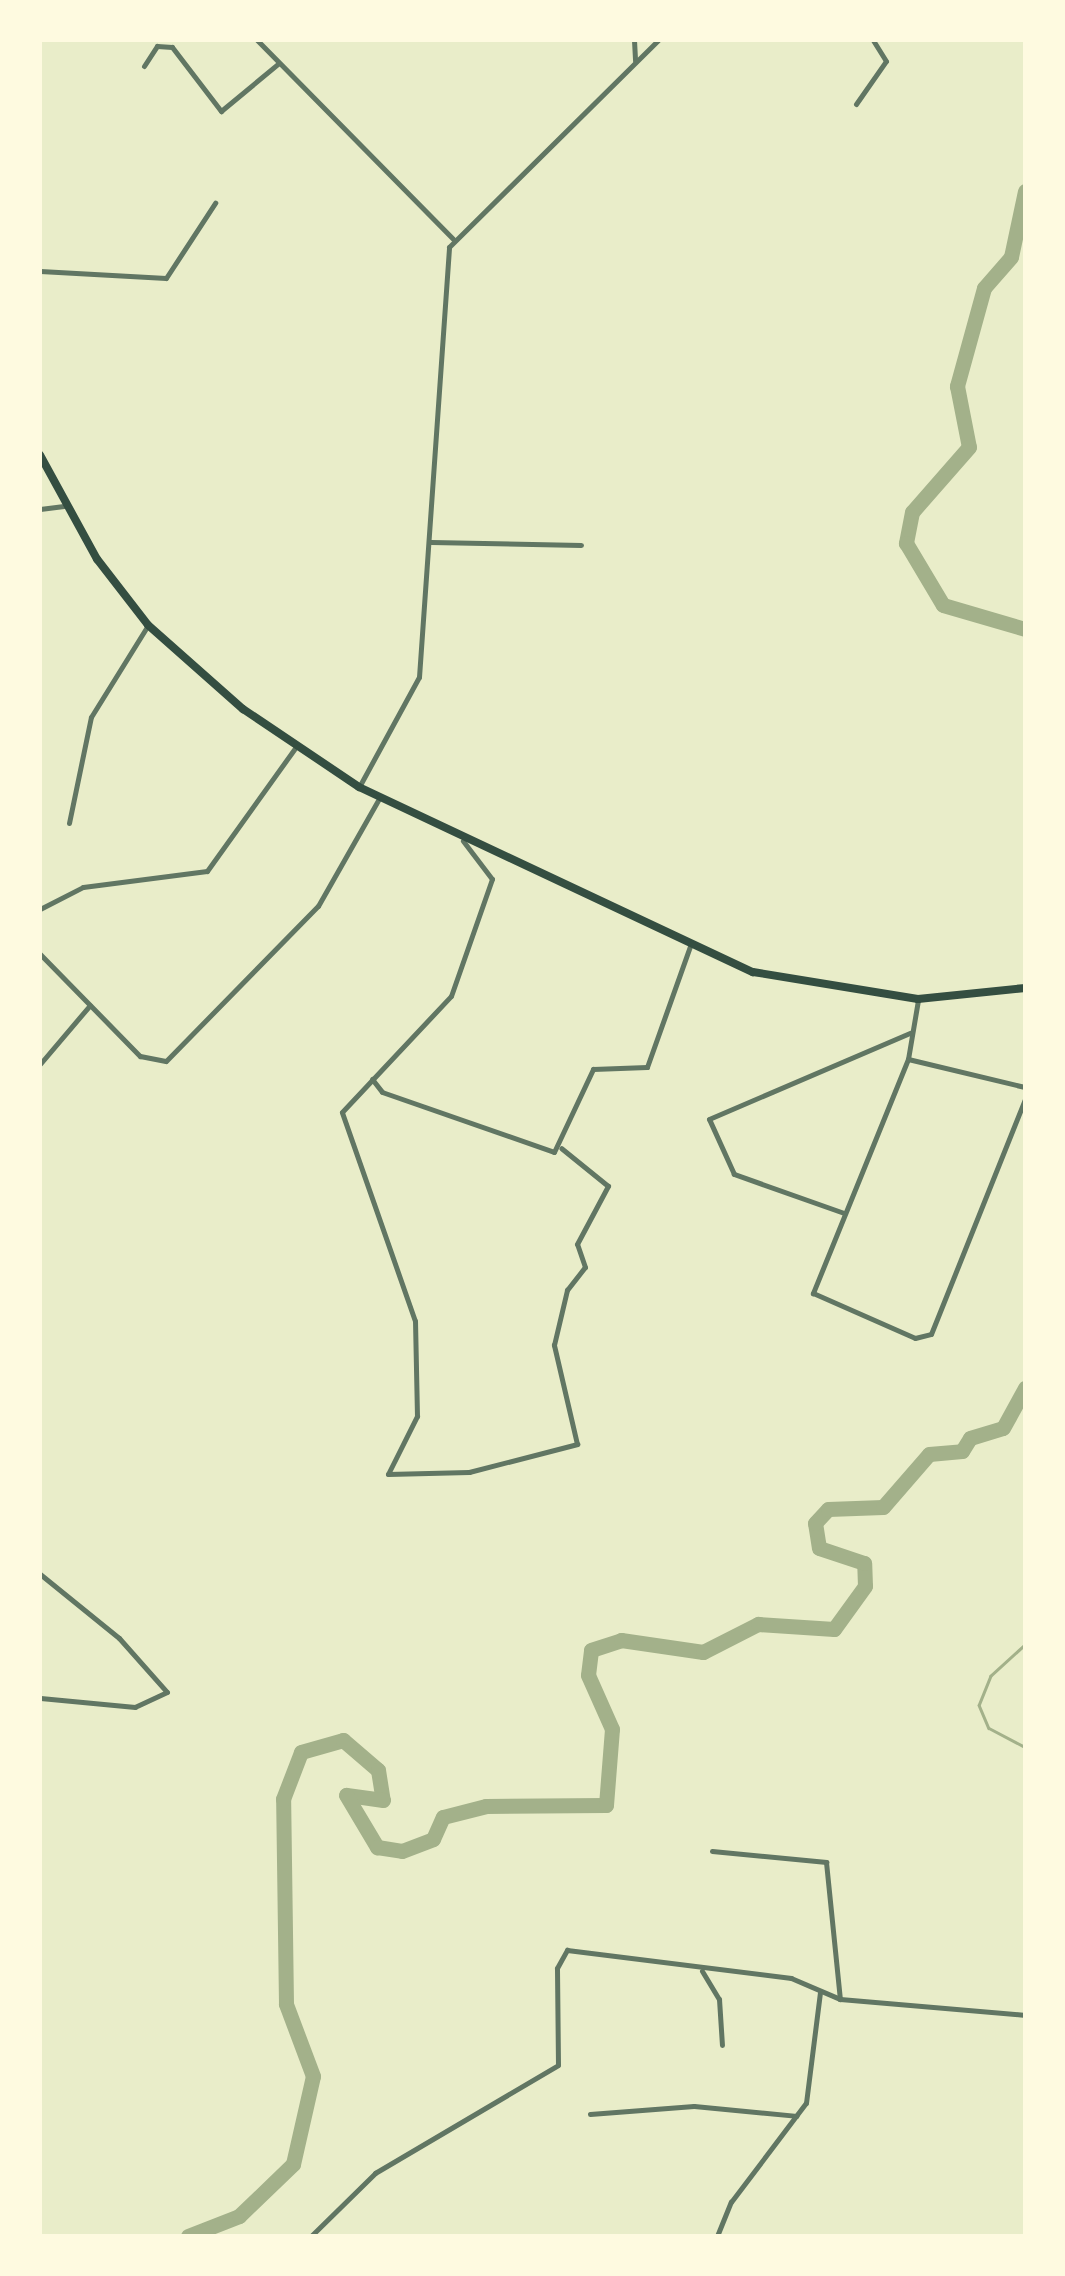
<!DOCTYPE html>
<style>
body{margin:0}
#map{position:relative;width:1065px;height:2276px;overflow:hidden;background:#e9edc9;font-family:"Archivo Narrow",sans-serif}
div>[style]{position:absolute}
.stream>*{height:2.5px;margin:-1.25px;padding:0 1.25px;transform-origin:1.25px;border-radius:1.25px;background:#a3b18a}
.river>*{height:15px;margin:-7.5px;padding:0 7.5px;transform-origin:7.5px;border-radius:7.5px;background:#a3b18a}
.minor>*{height:5px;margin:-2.5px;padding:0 2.5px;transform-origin:2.5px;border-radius:2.5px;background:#617663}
.secondary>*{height:8px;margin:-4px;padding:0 4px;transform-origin:4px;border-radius:4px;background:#344e41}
span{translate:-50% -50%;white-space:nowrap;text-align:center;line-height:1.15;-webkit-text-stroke:8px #fefae0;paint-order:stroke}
.frame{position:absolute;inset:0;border:42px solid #fefae0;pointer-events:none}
</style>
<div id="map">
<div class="stream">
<i style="left:1025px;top:1645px;width:46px;rotate:137.6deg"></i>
<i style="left:991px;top:1676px;width:31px;rotate:112deg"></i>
<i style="left:979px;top:1705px;width:25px;rotate:67deg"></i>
<i style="left:989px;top:1728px;width:41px;rotate:27.8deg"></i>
</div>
<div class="river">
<i style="left:1025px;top:191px;width:67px;rotate:102deg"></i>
<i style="left:1011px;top:257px;width:41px;rotate:131.1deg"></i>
<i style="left:984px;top:288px;width:102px;rotate:105.4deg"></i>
<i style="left:957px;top:386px;width:62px;rotate:78.9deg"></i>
<i style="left:969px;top:447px;width:86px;rotate:131.2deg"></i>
<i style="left:912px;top:512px;width:32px;rotate:101deg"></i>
<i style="left:906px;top:543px;width:72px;rotate:59.2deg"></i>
<i style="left:943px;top:605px;width:85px;rotate:16.3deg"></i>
<i style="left:188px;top:2236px;width:55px;rotate:-21.4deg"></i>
<i style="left:239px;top:2216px;width:75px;rotate:-43.9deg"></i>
<i style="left:293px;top:2164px;width:90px;rotate:-77.2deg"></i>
<i style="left:313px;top:2076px;width:77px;rotate:-110.6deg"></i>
<i style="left:286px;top:2004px;width:205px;rotate:-90.8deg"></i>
<i style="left:283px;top:1799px;width:50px;rotate:-69deg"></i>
<i style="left:301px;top:1752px;width:44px;rotate:-15.9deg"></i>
<i style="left:343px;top:1740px;width:46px;rotate:40.6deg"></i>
<i style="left:378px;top:1770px;width:30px;rotate:81deg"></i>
<i style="left:383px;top:1800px;width:37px;rotate:-172deg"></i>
<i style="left:346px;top:1795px;width:61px;rotate:59.2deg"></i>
<i style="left:377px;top:1847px;width:25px;rotate:9deg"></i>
<i style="left:402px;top:1851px;width:33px;rotate:-21deg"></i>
<i style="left:433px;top:1839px;width:24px;rotate:-66deg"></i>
<i style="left:443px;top:1817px;width:44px;rotate:-14.3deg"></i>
<i style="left:486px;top:1806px;width:120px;rotate:-0.5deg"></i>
<i style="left:606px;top:1805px;width:76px;rotate:-85.5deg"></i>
<i style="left:612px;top:1729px;width:59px;rotate:-114deg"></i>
<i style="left:588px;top:1675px;width:25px;rotate:-83deg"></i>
<i style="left:591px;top:1650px;width:32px;rotate:-18deg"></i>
<i style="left:621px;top:1640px;width:83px;rotate:8.3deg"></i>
<i style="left:703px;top:1652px;width:62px;rotate:-27deg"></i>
<i style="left:758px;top:1624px;width:76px;rotate:3.8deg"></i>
<i style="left:834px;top:1629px;width:53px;rotate:-54.2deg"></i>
<i style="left:865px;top:1586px;width:23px;rotate:-92deg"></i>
<i style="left:864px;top:1563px;width:47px;rotate:-161.6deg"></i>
<i style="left:819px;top:1548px;width:25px;rotate:-99deg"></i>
<i style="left:815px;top:1523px;width:19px;rotate:-47deg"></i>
<i style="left:828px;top:1509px;width:55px;rotate:-2.1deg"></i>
<i style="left:883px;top:1507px;width:70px;rotate:-49deg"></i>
<i style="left:929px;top:1454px;width:33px;rotate:-5deg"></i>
<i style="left:962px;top:1451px;width:15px;rotate:-58deg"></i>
<i style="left:970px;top:1438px;width:34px;rotate:-17deg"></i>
<i style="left:1003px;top:1428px;width:46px;rotate:-61.2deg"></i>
</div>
<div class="minor">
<i style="left:257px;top:40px;width:279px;rotate:45.4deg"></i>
<i style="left:634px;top:40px;width:21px;rotate:87deg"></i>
<i style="left:144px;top:66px;width:24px;rotate:-57deg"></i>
<i style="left:157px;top:46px;width:15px;rotate:4deg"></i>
<i style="left:172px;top:47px;width:81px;rotate:52.6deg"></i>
<i style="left:221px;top:111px;width:75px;rotate:-39.6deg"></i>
<i style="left:856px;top:104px;width:52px;rotate:-55.1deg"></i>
<i style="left:886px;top:61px;width:25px;rotate:-122deg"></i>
<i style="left:40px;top:271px;width:126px;rotate:3.2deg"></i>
<i style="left:166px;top:278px;width:90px;rotate:-56.8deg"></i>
<i style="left:40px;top:509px;width:26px;rotate:-7deg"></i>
<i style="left:431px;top:542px;width:150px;rotate:1.1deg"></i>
<i style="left:359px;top:787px;width:125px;rotate:-61.4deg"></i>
<i style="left:419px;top:677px;width:431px;rotate:-86deg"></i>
<i style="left:449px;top:247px;width:294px;rotate:-44.7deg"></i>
<i style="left:69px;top:823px;width:108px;rotate:-78.3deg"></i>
<i style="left:91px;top:717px;width:108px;rotate:-58.2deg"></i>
<i style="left:40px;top:909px;width:48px;rotate:-27.1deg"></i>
<i style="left:83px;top:887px;width:125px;rotate:-7.4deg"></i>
<i style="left:207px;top:871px;width:151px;rotate:-54.4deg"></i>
<i style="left:40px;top:954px;width:143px;rotate:45.6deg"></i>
<i style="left:140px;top:1056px;width:26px;rotate:11deg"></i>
<i style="left:166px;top:1061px;width:217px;rotate:-45.6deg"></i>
<i style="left:318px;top:906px;width:125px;rotate:-60.4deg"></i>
<i style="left:918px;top:1000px;width:60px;rotate:99.6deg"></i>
<i style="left:908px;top:1059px;width:253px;rotate:112.1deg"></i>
<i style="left:813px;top:1293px;width:111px;rotate:23.8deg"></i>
<i style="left:915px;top:1338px;width:16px;rotate:-14deg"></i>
<i style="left:931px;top:1334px;width:253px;rotate:-68.2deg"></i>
<i style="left:908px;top:1059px;width:120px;rotate:13.5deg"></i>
<i style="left:40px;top:1064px;width:77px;rotate:-49.7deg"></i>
<i style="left:372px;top:1079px;width:16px;rotate:52deg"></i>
<i style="left:382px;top:1092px;width:182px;rotate:19.2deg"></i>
<i style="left:554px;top:1152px;width:92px;rotate:-64.8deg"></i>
<i style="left:593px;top:1069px;width:54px;rotate:-2.1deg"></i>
<i style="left:647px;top:1067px;width:128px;rotate:-70.4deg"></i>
<i style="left:844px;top:1213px;width:117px;rotate:-160.5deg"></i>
<i style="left:734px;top:1174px;width:60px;rotate:-114.4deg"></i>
<i style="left:709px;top:1119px;width:219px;rotate:-23.2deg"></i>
<i style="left:388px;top:1474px;width:65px;rotate:-63.4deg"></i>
<i style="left:417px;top:1416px;width:95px;rotate:-91.2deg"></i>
<i style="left:415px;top:1321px;width:221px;rotate:-109.3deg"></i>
<i style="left:342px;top:1112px;width:159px;rotate:-46.8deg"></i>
<i style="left:451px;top:996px;width:124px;rotate:-70.7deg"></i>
<i style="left:492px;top:879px;width:48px;rotate:-127.3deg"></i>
<i style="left:388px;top:1474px;width:81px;rotate:-1.4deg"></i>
<i style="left:469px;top:1472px;width:112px;rotate:-14.5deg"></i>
<i style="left:577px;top:1444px;width:102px;rotate:-103.1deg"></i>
<i style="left:554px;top:1345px;width:57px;rotate:-76.7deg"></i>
<i style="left:567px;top:1290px;width:29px;rotate:-52deg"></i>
<i style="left:585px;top:1267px;width:24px;rotate:-109deg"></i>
<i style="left:577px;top:1244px;width:66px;rotate:-61.9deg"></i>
<i style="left:608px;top:1186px;width:60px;rotate:-141deg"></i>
<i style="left:40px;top:1574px;width:102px;rotate:39deg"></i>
<i style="left:119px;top:1638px;width:72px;rotate:48.4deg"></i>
<i style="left:167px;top:1692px;width:35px;rotate:155deg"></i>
<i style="left:135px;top:1707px;width:95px;rotate:-174.6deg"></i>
<i style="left:712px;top:1851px;width:115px;rotate:5.5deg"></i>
<i style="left:826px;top:1862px;width:138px;rotate:84.2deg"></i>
<i style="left:702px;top:1971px;width:33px;rotate:59deg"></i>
<i style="left:719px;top:1999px;width:46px;rotate:86.3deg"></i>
<i style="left:590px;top:2114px;width:104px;rotate:-4.4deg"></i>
<i style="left:694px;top:2106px;width:103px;rotate:5.5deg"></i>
<i style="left:311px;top:2236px;width:90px;rotate:-44.5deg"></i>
<i style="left:375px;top:2173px;width:212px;rotate:-30.5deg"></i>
<i style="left:558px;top:2065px;width:97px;rotate:-90.6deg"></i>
<i style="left:557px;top:1968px;width:21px;rotate:-61deg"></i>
<i style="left:567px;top:1950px;width:226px;rotate:7.1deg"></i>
<i style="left:791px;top:1978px;width:53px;rotate:23.2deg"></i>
<i style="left:840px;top:1999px;width:186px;rotate:4.9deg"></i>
<i style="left:717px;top:2236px;width:37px;rotate:-68deg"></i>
<i style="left:731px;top:2202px;width:124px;rotate:-52.9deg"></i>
<i style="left:806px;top:2103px;width:112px;rotate:-82.8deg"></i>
</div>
<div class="secondary">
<i style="left:40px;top:455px;width:119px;rotate:61.3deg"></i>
<i style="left:97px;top:559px;width:83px;rotate:52.3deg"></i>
<i style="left:148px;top:625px;width:127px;rotate:41.5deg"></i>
<i style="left:243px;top:709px;width:140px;rotate:33.9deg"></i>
<i style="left:359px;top:787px;width:435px;rotate:25.2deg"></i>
<i style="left:753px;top:972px;width:167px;rotate:9.3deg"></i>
<i style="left:918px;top:999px;width:108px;rotate:-5.9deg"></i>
</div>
<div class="frame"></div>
</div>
